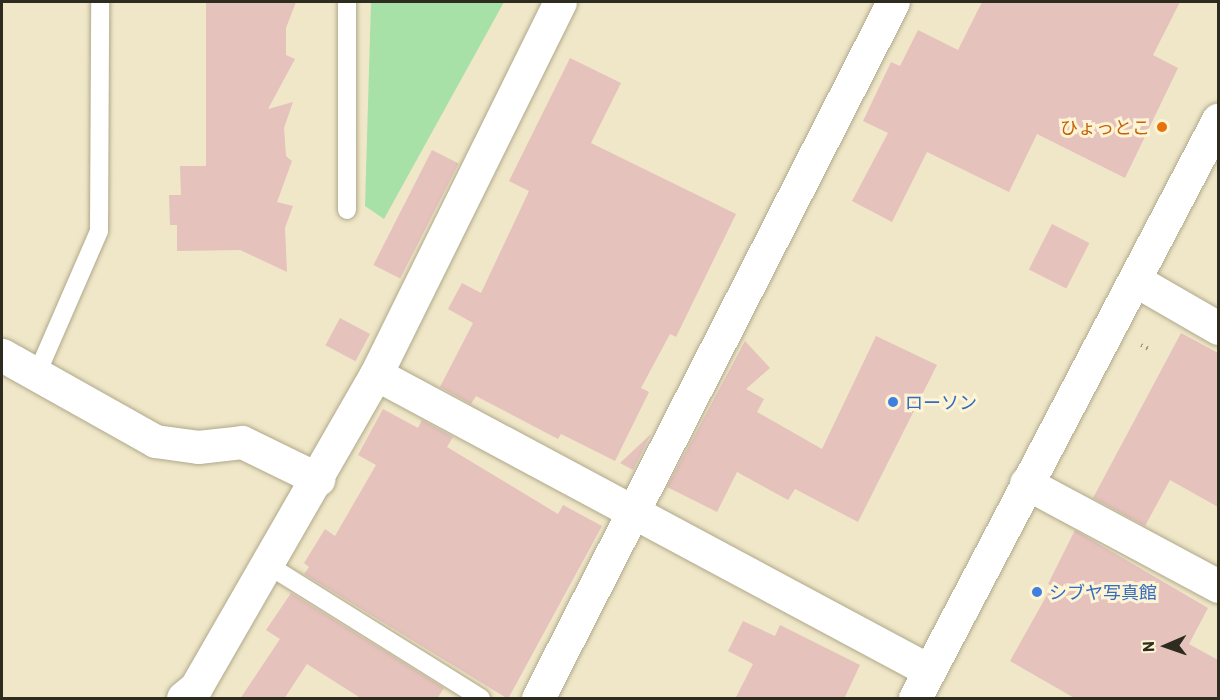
<!DOCTYPE html>
<meta charset="utf-8">
<style>
body{margin:0}
#map{position:relative;width:1220px;height:700px;overflow:hidden;background:#efe7c8;font-family:Barlow,"Noto Sans JP",sans-serif}
div>[style]{position:absolute}
.green>*{inset:0;background:#a7e1a7}
.building>*{inset:0;background:#e6c2bd;transform-origin:0 0}
.path>*{height:4px;margin-top:-2px;transform-origin:0;background:repeating-linear-gradient(90deg,#9e9881 0 1.5px,transparent 0 6px)}
.roads{filter:drop-shadow(0 0 2px #b0a88b) drop-shadow(0 0 2px #b0a88b)}
.service>*{height:18px;margin:-9px;padding:0 9px;transform-origin:9px;border-radius:9px;background:#fff}
.minor>*{height:33px;margin:-16.5px;padding:0 16.5px;transform-origin:16.5px;border-radius:16.5px;background:#fff}
.tertiary>*{height:33px;margin:-16.5px;padding:0 16.5px;transform-origin:16.5px;border-radius:16.5px;background:#fff}
.dots>*{width:16px;height:16px;translate:-50% -50%;box-sizing:border-box;border:3px solid #fcf4d5;border-radius:50%}
span{translate:-50% -50%;white-space:nowrap;text-align:center;line-height:1.15;-webkit-text-stroke:6px #fcf4d5;paint-order:stroke}
.food-label{font-size:18px;color:#c56008}
.right{translate:-100% -50%;text-align:right}
.shop-label{font-size:18px;color:#366cbe}
.left{translate:0 -50%;text-align:left}
.frame{position:absolute;inset:0;border:3px solid #2e2b1f;pointer-events:none}
.north{position:absolute;left:1136px;top:616px;width:60px;height:60px;-webkit-text-stroke:4px #fcf4d5;paint-order:stroke;rotate:268deg;font-size:16px;font-weight:700;line-height:24px;text-align:center;color:#2e2b1f}
.north::after{content:'';display:block;margin:auto;width:21px;height:27px;background:#2e2b1f;clip-path:polygon(50% 0,100% 100%,50% 72%,0 100%)}
</style>
<div id="map">
<div class="green">
<i style="clip-path:polygon(371px 2px,504px 2px,384px 219px,365px 206px)"></i>
</div>
<div class="building">
<i style="clip-path:polygon(206px 2px,296px 2px,286px 28px,286px 55px,295px 59px,268px 109px,293px 102px,284px 128px,286px 156px,292px 161px,277px 202px,293px 206px,285px 228px,287px 272px,240px 250px,177px 251px,177px 225px,170px 225px,169px 195px,181px 195px,180px 166px,206px 166px)"></i>
<i style="clip-path:polygon(982px 2px,1180px 2px,1153px 55px,1178px 68px,1125px 178px,1037px 134px,1009px 192px,927px 152px,892px 222px,852px 201px,888px 133px,863px 121px,891px 62px,900px 66px,918px 30px,958px 50px)"></i>
<i style="clip-path:polygon(570px 58px,621px 83px,591px 143px,736px 214px,676px 337px,670px 334px,641px 388px,649px 392px,615px 461px,561px 434px,558px 439px,476px 396px,471px 404px,440px 387px,473px 323px,448px 309px,462px 283px,481px 293px,529px 191px,509px 181px)"></i>
<i style="left:432px;top:150px;width:30px;height:129px;rotate:27deg"></i>
<i style="left:1052px;top:224px;width:42px;height:51px;rotate:27deg"></i>
<i style="left:340px;top:318px;width:34px;height:31px;rotate:28deg"></i>
<i style="clip-path:polygon(1181px 333px,1218px 353px,1218px 507px,1170px 480px,1145px 526px,1093px 498px)"></i>
<i style="clip-path:polygon(876px 336px,937px 365px,858px 522px,795px 489px,788px 500px,737px 472px,717px 512px,667px 487px,745px 341px,770px 368px,746px 389px,764px 399px,757px 412px,822px 449px)"></i>
<i style="clip-path:polygon(383px 409px,418px 428px,422px 420px,453px 437px,447px 447px,558px 514px,563px 505px,602px 526px,508px 699px,304px 574px,309px 567px,304px 563px,325px 529px,335px 536px,376px 465px,358px 455px)"></i>
<i style="clip-path:polygon(651px 434px,633px 470px,620px 463px)"></i>
<i style="clip-path:polygon(1075px 530px,1208px 608px,1189px 644px,1218px 660px,1218px 699px,1076px 699px,1010px 661px,1052px 586px,1048px 584px)"></i>
<i style="clip-path:polygon(291px 593px,444px 688px,437px 699px,362px 699px,307px 664px,284px 699px,240px 699px,280px 639px,266px 630px)"></i>
<i style="clip-path:polygon(743px 621px,775px 636px,780px 625px,860px 665px,844px 699px,735px 699px,753px 664px,728px 651px)"></i>
</div>
<div class="path">
<i style="left:1141px;top:345px;width:11px;rotate:27deg"></i>
</div>
<div class="roads">
<div class="service">
<i style="left:347px;top:2px;width:208px;rotate:90deg"></i>
<i style="left:36px;top:376px;width:158px;rotate:-66.5deg"></i>
<i style="left:99px;top:231px;width:229px;rotate:-89.7deg"></i>
<i style="left:268px;top:565px;width:251px;rotate:32deg"></i>
</div>
<div class="minor">
<i style="left:1135px;top:280px;width:96px;rotate:30deg"></i>
<i style="left:2px;top:355px;width:176px;rotate:29.3deg"></i>
<i style="left:155px;top:441px;width:43px;rotate:7.9deg"></i>
<i style="left:198px;top:447px;width:44px;rotate:-6.5deg"></i>
<i style="left:242px;top:442px;width:85px;rotate:26deg"></i>
<i style="left:376px;top:374px;width:626px;rotate:28.2deg"></i>
<i style="left:1026px;top:483px;width:218px;rotate:28.2deg"></i>
<i style="left:183px;top:698px;width:17px;rotate:-40deg"></i>
<i style="left:196px;top:687px;width:361px;rotate:-60.1deg"></i>
<i style="left:376px;top:374px;width:415px;rotate:-63.7deg"></i>
<i style="left:538px;top:698px;width:781px;rotate:-62.98deg"></i>
</div>
<div class="tertiary">
<i style="left:915px;top:698px;width:653px;rotate:-62.34deg"></i>
</div>
</div>
<div class="dots">
<i style="left:1162px;top:127px;background:#e8710a"></i>
<i style="left:893px;top:402px;background:#3f7fe0"></i>
<i style="left:1037px;top:592px;background:#3f7fe0"></i>
</div>
<div class="food-label">
<span class="right" style="left:1150px;top:127px">ひょっとこ</span>
</div>
<div class="shop-label">
<span class="left" style="left:905px;top:402px">ローソン</span>
<span class="left" style="left:1049px;top:592px">シブヤ写真館</span>
</div>
<div class="frame"></div>
<div class="north">N</div>
</div>
